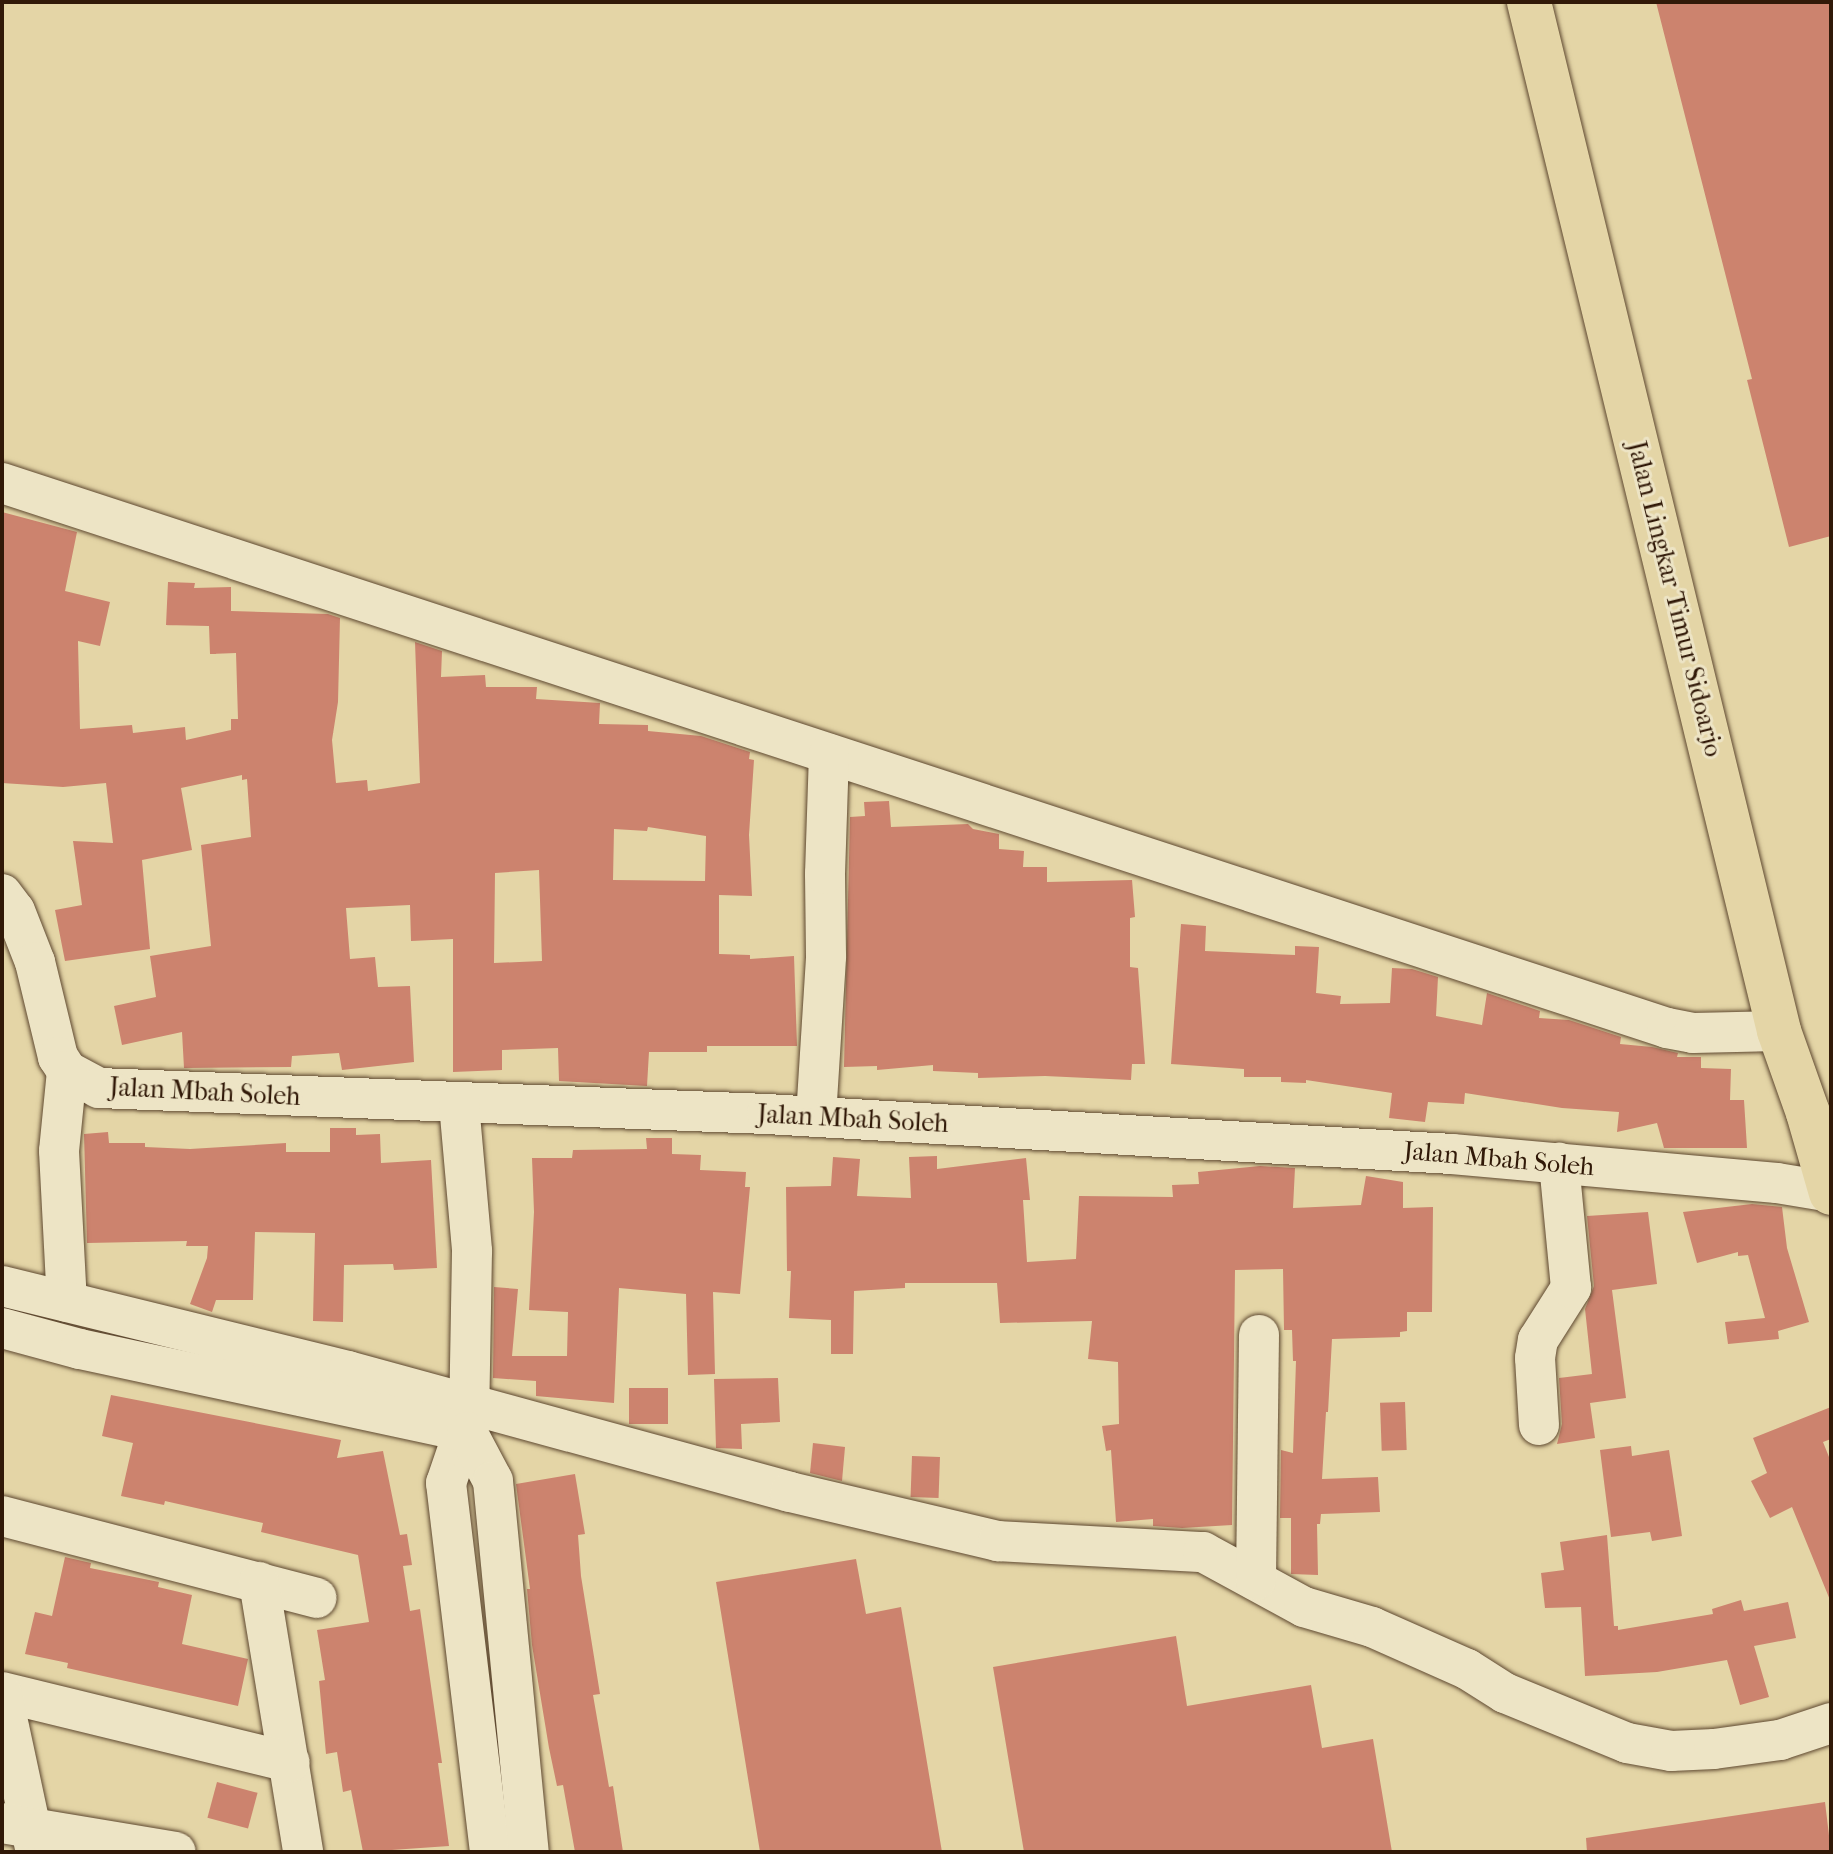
<!DOCTYPE html>
<style>
body{margin:0}
#map{position:relative;width:1833px;height:1854px;overflow:hidden;background:#e4d5a6;font-family:"IM FELL French Canon",serif}
div>[style]{position:absolute}
.building>*{inset:0;background:#cc836e;transform-origin:0 0}
.roads{filter:drop-shadow(0 0 2px #5e4830) drop-shadow(0 0 2px #5e4830)}
.minor>*{height:40px;margin:-20px;padding:0 20px;transform-origin:20px;border-radius:20px;background:#ede4c5}
.major>*{height:44px;margin:-22px;padding:0 22px;transform-origin:22px;border-radius:22px;background:#e4d5a6}
span{translate:-50% -50%;white-space:nowrap;text-align:center;line-height:1.15;-webkit-text-stroke:6px #ede4c5;paint-order:stroke}
.street-label{font-size:26px;color:#311908}
.frame{position:absolute;inset:0;border:4px solid #311908;pointer-events:none}
</style>
<div id="map">
<div class="building">
<i style="clip-path:polygon(1656px 2px,1831px 2px,1831px 536px,1789px 547px,1747px 380px,1752px 379px)"></i>
<i style="clip-path:polygon(evenodd,2px 512px,77px 532px,65px 591px,110px 602px,100px 646px,78px 641px,80px 729px,132px 725px,133px 733px,185px 727px,186px 740px,231px 730px,231px 719px,238px 719px,236px 653px,210px 654px,209px 626px,166px 625px,168px 582px,195px 583px,194px 588px,231px 587px,231px 611px,328px 614px,340px 618px,338px 702px,332px 740px,336px 783px,367px 780px,368px 791px,420px 783px,415px 642px,442px 651px,441px 677px,485px 675px,486px 687px,537px 687px,536px 699px,600px 703px,599px 724px,648px 725px,648px 731px,701px 736px,750px 752px,749px 759px,754px 760px,749px 835px,752px 896px,719px 895px,719px 954px,750px 955px,750px 959px,794px 956px,797px 1046px,707px 1046px,707px 1052px,649px 1052px,647px 1086px,559px 1081px,558px 1048px,502px 1050px,502px 1070px,453px 1072px,453px 939px,411px 941px,410px 905px,346px 908px,350px 959px,375px 957px,378px 987px,410px 986px,414px 1062px,342px 1070px,339px 1053px,292px 1056px,291px 1067px,184px 1068px,182px 1032px,122px 1045px,114px 1006px,156px 997px,150px 956px,211px 946px,201px 845px,251px 837px,247px 779px,242px 780px,242px 775px,181px 788px,192px 850px,142px 860px,150px 949px,65px 961px,55px 910px,82px 905px,73px 841px,113px 843px,106px 783px,63px 787px,2px 783px,2px 512px,648px 827px,706px 836px,705px 881px,613px 880px,614px 829px,647px 831px,648px 827px,2px 512px,539px 870px,542px 961px,494px 963px,495px 873px,539px 870px)"></i>
<i style="clip-path:polygon(889px 801px,891px 827px,968px 824px,973px 829px,999px 834px,999px 849px,1024px 851px,1023px 867px,1047px 867px,1047px 882px,1132px 880px,1135px 917px,1130px 918px,1130px 967px,1138px 968px,1145px 1064px,1132px 1064px,1131px 1080px,1045px 1076px,978px 1078px,978px 1073px,933px 1071px,933px 1065px,877px 1070px,877px 1066px,844px 1067px,850px 817px,865px 816px,864px 802px)"></i>
<i style="clip-path:polygon(1181px 924px,1206px 926px,1205px 951px,1295px 955px,1295px 946px,1319px 947px,1316px 993px,1341px 996px,1340px 1004px,1390px 1003px,1392px 968px,1412px 969px,1438px 977px,1436px 1016px,1482px 1025px,1487px 993px,1540px 1011px,1539px 1018px,1569px 1020px,1621px 1037px,1620px 1044px,1652px 1047px,1678px 1053px,1677px 1057px,1701px 1057px,1701px 1068px,1731px 1069px,1730px 1100px,1744px 1100px,1747px 1148px,1664px 1148px,1657px 1123px,1617px 1132px,1619px 1112px,1562px 1108px,1465px 1093px,1464px 1104px,1428px 1102px,1425px 1122px,1389px 1118px,1392px 1093px,1306px 1080px,1306px 1083px,1281px 1082px,1281px 1077px,1244px 1077px,1244px 1069px,1171px 1064px)"></i>
<i style="clip-path:polygon(330px 1128px,356px 1128px,356px 1135px,380px 1134px,381px 1163px,431px 1160px,437px 1268px,394px 1270px,393px 1264px,344px 1265px,343px 1322px,313px 1321px,315px 1233px,255px 1232px,253px 1300px,216px 1300px,212px 1312px,190px 1304px,207px 1258px,208px 1246px,186px 1246px,187px 1241px,87px 1243px,84px 1134px,108px 1132px,109px 1143px,145px 1143px,145px 1147px,190px 1149px,286px 1143px,286px 1152px,330px 1152px)"></i>
<i style="clip-path:polygon(646px 1138px,672px 1138px,672px 1154px,701px 1155px,700px 1170px,746px 1172px,745px 1187px,750px 1187px,740px 1294px,713px 1292px,715px 1374px,688px 1375px,686px 1294px,619px 1288px,614px 1403px,536px 1396px,536px 1381px,493px 1378px,494px 1287px,518px 1289px,512px 1356px,567px 1356px,568px 1312px,529px 1310px,534px 1212px,532px 1158px,572px 1158px,573px 1150px,647px 1149px)"></i>
<i style="clip-path:polygon(937px 1156px,937px 1169px,1026px 1158px,1030px 1200px,1023px 1200px,1027px 1262px,1076px 1259px,1079px 1196px,1173px 1197px,1172px 1185px,1199px 1184px,1198px 1172px,1260px 1166px,1295px 1168px,1293px 1208px,1361px 1205px,1366px 1176px,1403px 1182px,1403px 1208px,1433px 1207px,1432px 1312px,1407px 1312px,1407px 1331px,1400px 1332px,1400px 1337px,1332px 1339px,1328px 1412px,1326px 1412px,1322px 1479px,1378px 1477px,1380px 1512px,1321px 1514px,1320px 1524px,1317px 1524px,1318px 1575px,1291px 1574px,1291px 1518px,1280px 1518px,1281px 1450px,1293px 1453px,1296px 1361px,1293px 1361px,1292px 1330px,1284px 1330px,1283px 1269px,1235px 1270px,1232px 1525px,1182px 1528px,1153px 1526px,1153px 1519px,1116px 1522px,1111px 1450px,1106px 1451px,1102px 1426px,1119px 1424px,1118px 1362px,1088px 1359px,1092px 1321px,1000px 1323px,997px 1283px,905px 1283px,905px 1288px,854px 1291px,853px 1354px,831px 1354px,831px 1320px,789px 1318px,791px 1271px,787px 1271px,786px 1187px,831px 1186px,833px 1157px,860px 1159px,857px 1196px,911px 1198px,909px 1157px)"></i>
<i style="clip-path:polygon(1752px 1204px,1782px 1207px,1787px 1248px,1809px 1322px,1778px 1331px,1779px 1339px,1728px 1344px,1725px 1322px,1765px 1318px,1748px 1255px,1738px 1256px,1738px 1252px,1697px 1263px,1683px 1212px)"></i>
<i style="clip-path:polygon(1648px 1212px,1657px 1284px,1612px 1290px,1626px 1398px,1590px 1403px,1595px 1438px,1557px 1444px,1562px 1424px,1559px 1378px,1592px 1374px,1585px 1309px,1594px 1286px,1587px 1216px)"></i>
<i style="clip-path:polygon(778px 1378px,780px 1422px,741px 1424px,742px 1449px,716px 1448px,714px 1379px)"></i>
<i style="left:629px;top:1388px;width:39px;height:36px"></i>
<i style="clip-path:polygon(111px 1395px,341px 1440px,337px 1458px,383px 1451px,400px 1535px,407px 1534px,412px 1565px,403px 1566px,410px 1611px,420px 1609px,442px 1763px,438px 1763px,449px 1846px,363px 1852px,351px 1790px,343px 1792px,337px 1752px,326px 1754px,319px 1681px,325px 1680px,317px 1630px,369px 1622px,358px 1555px,261px 1532px,263px 1523px,165px 1501px,164px 1505px,121px 1496px,133px 1443px,102px 1436px)"></i>
<i style="left:1405px;top:1402px;width:48px;height:25px;rotate:88deg"></i>
<i style="clip-path:polygon(1831px 1407px,1831px 1439px,1823px 1442px,1831px 1462px,1830px 1600px,1792px 1507px,1770px 1518px,1751px 1481px,1767px 1473px,1753px 1438px)"></i>
<i style="clip-path:polygon(813px 1443px,845px 1447px,842px 1481px,810px 1473px)"></i>
<i style="clip-path:polygon(1631px 1446px,1632px 1456px,1669px 1450px,1682px 1536px,1652px 1541px,1650px 1532px,1611px 1537px,1600px 1450px)"></i>
<i style="left:912px;top:1456px;width:28px;height:41px;rotate:2deg"></i>
<i style="clip-path:polygon(575px 1474px,585px 1534px,578px 1535px,581px 1576px,600px 1694px,593px 1695px,609px 1787px,613px 1786px,623px 1852px,575px 1852px,563px 1785px,557px 1786px,549px 1748px,532px 1645px,527px 1589px,530px 1589px,516px 1484px)"></i>
<i style="clip-path:polygon(1607px 1535px,1614px 1626px,1618px 1626px,1618px 1630px,1713px 1614px,1712px 1609px,1741px 1600px,1744px 1611px,1788px 1602px,1796px 1638px,1754px 1646px,1769px 1697px,1740px 1705px,1727px 1660px,1657px 1672px,1585px 1676px,1581px 1607px,1545px 1608px,1541px 1573px,1564px 1570px,1560px 1542px)"></i>
<i style="clip-path:polygon(65px 1557px,91px 1563px,90px 1568px,159px 1582px,158px 1587px,192px 1595px,182px 1644px,248px 1659px,238px 1706px,67px 1668px,68px 1663px,25px 1654px,35px 1612px,52px 1616px)"></i>
<i style="clip-path:polygon(856px 1559px,866px 1614px,901px 1607px,942px 1852px,760px 1852px,716px 1582px)"></i>
<i style="clip-path:polygon(1176px 1636px,1187px 1706px,1311px 1685px,1322px 1748px,1373px 1739px,1392px 1852px,1024px 1852px,993px 1667px)"></i>
<i style="left:217px;top:1782px;width:42px;height:37px;rotate:15deg"></i>
<i style="clip-path:polygon(1825px 1802px,1831px 1852px,1587px 1852px,1586px 1838px)"></i>
</div>
<div class="roads">
<div class="minor">
<i style="left:2px;top:483px;width:1752px;rotate:18.12deg"></i>
<i style="left:1667px;top:1028px;width:26px;rotate:11deg"></i>
<i style="left:1693px;top:1033px;width:86px;rotate:-1.3deg"></i>
<i style="left:2px;top:894px;width:21px;rotate:53deg"></i>
<i style="left:15px;top:911px;width:55px;rotate:68.6deg"></i>
<i style="left:35px;top:962px;width:98px;rotate:76.4deg"></i>
<i style="left:58px;top:1057px;width:17px;rotate:57deg"></i>
<i style="left:67px;top:1071px;width:36px;rotate:28deg"></i>
<i style="left:99px;top:1088px;width:669px;rotate:2.23deg"></i>
<i style="left:767px;top:1114px;width:686px;rotate:3.34deg"></i>
<i style="left:1452px;top:1154px;width:326px;rotate:5.1deg"></i>
<i style="left:1777px;top:1183px;width:55px;rotate:9.5deg"></i>
<i style="left:67px;top:1071px;width:80px;rotate:95.7deg"></i>
<i style="left:59px;top:1151px;width:151px;rotate:87deg"></i>
<i style="left:459px;top:1104px;width:148px;rotate:84.9deg"></i>
<i style="left:472px;top:1251px;width:165px;rotate:91deg"></i>
<i style="left:469px;top:1416px;width:71px;rotate:108.9deg"></i>
<i style="left:446px;top:1483px;width:372px;rotate:83.2deg"></i>
<i style="left:816px;top:1117px;width:161px;rotate:-86.4deg"></i>
<i style="left:826px;top:956px;width:82px;rotate:-90.7deg"></i>
<i style="left:825px;top:874px;width:120px;rotate:-88.1deg"></i>
<i style="left:2px;top:1286px;width:356px;rotate:13.8deg"></i>
<i style="left:348px;top:1371px;width:458px;rotate:15.3deg"></i>
<i style="left:790px;top:1492px;width:214px;rotate:13.3deg"></i>
<i style="left:998px;top:1541px;width:205px;rotate:3.1deg"></i>
<i style="left:1203px;top:1552px;width:115px;rotate:28.6deg"></i>
<i style="left:1304px;top:1607px;width:71px;rotate:16.4deg"></i>
<i style="left:1372px;top:1627px;width:104px;rotate:23.9deg"></i>
<i style="left:1467px;top:1669px;width:45px;rotate:32.3deg"></i>
<i style="left:1505px;top:1693px;width:132px;rotate:22.3deg"></i>
<i style="left:1627px;top:1743px;width:45px;rotate:10.3deg"></i>
<i style="left:1671px;top:1751px;width:43px;rotate:-2.7deg"></i>
<i style="left:1714px;top:1749px;width:67px;rotate:-7.8deg"></i>
<i style="left:1780px;top:1740px;width:54px;rotate:-18.4deg"></i>
<i style="left:2px;top:1328px;width:81px;rotate:15.1deg"></i>
<i style="left:80px;top:1349px;width:396px;rotate:12.1deg"></i>
<i style="left:467px;top:1432px;width:55px;rotate:62deg"></i>
<i style="left:493px;top:1481px;width:373px;rotate:84.5deg"></i>
<i style="left:1539px;top:1425px;width:67px;rotate:-93.4deg"></i>
<i style="left:1535px;top:1358px;width:18px;rotate:-81deg"></i>
<i style="left:1538px;top:1340px;width:62px;rotate:-57.6deg"></i>
<i style="left:1571px;top:1288px;width:126px;rotate:-95.5deg"></i>
<i style="left:2px;top:1516px;width:325px;rotate:14.6deg"></i>
<i style="left:1256px;top:1580px;width:245px;rotate:-89.3deg"></i>
<i style="left:259px;top:1582px;width:274px;rotate:80.7deg"></i>
<i style="left:2px;top:1692px;width:296px;rotate:13.7deg"></i>
<i style="left:2px;top:1694px;width:162px;rotate:77.9deg"></i>
<i style="left:2px;top:1823px;width:176px;rotate:9.5deg"></i>
</div>
<div class="major">
<i style="left:1529px;top:2px;width:1059px;rotate:76.34deg"></i>
<i style="left:1779px;top:1031px;width:87px;rotate:70.5deg"></i>
<i style="left:1808px;top:1113px;width:83px;rotate:74deg"></i>
</div>
</div>
<div class="street-label">
<span style="left:1675px;top:599px;rotate:76deg">Jalan Lingkar Timur Sidoarjo</span>
<span style="left:205px;top:1092px;rotate:3deg">Jalan Mbah Soleh</span>
<span style="left:853px;top:1119px;rotate:3deg">Jalan Mbah Soleh</span>
<span style="left:1499px;top:1159px;rotate:5deg">Jalan Mbah Soleh</span>
</div>
<div class="frame"></div>
</div>
